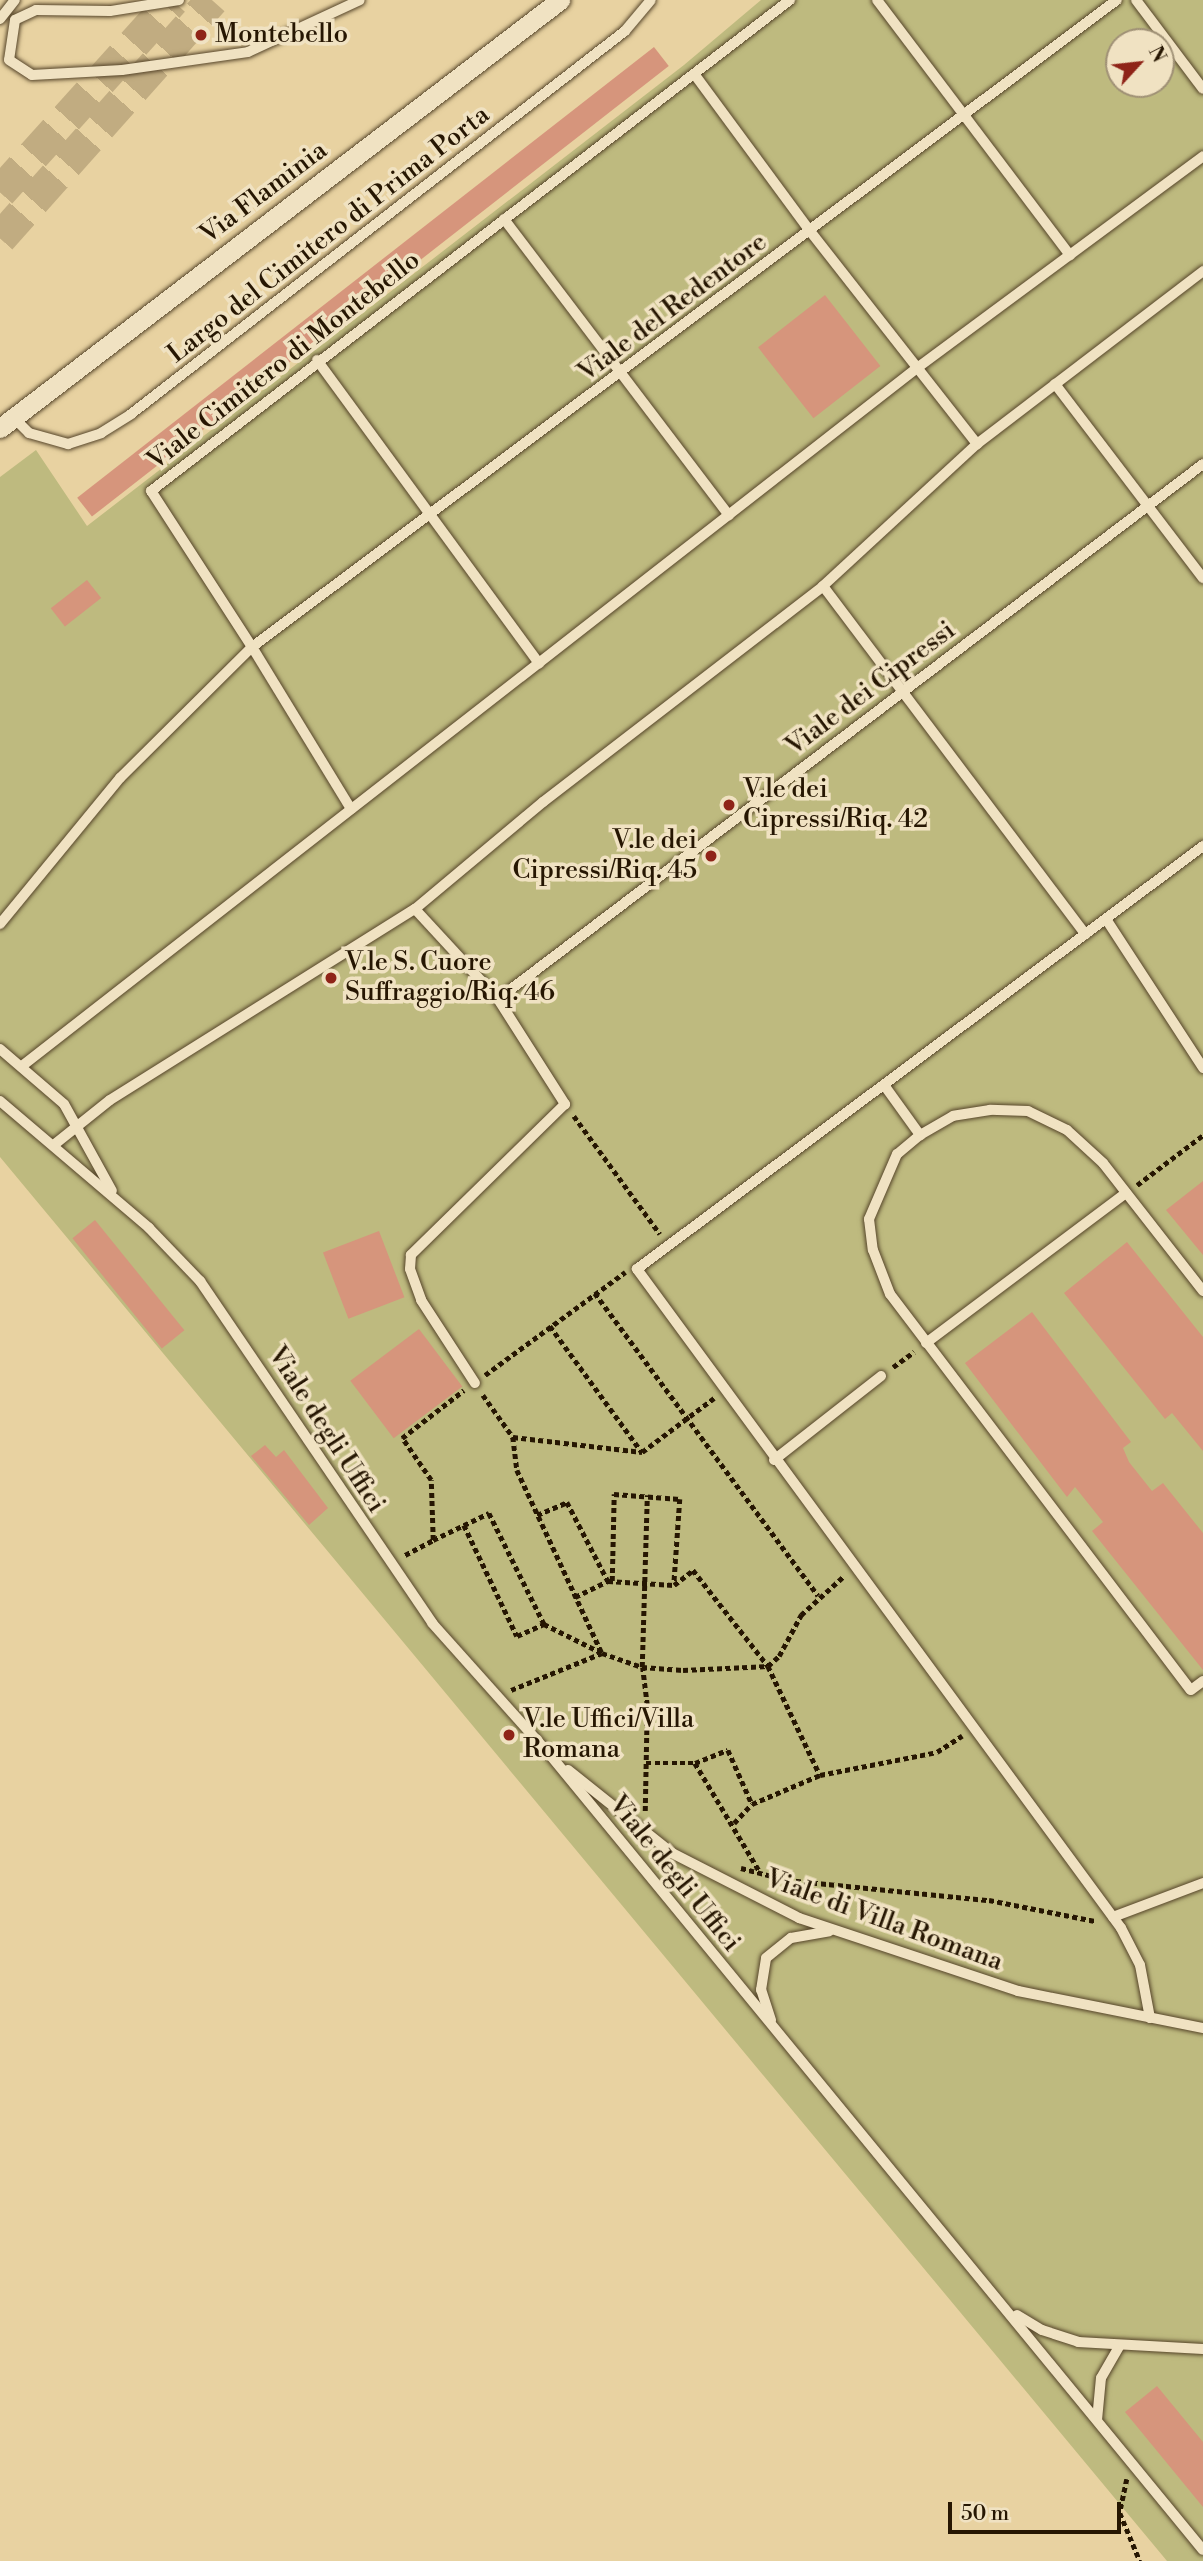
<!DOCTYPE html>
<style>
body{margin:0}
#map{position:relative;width:1203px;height:2561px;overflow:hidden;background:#e8d2a1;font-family:"Libre Bodoni",serif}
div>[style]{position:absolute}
.green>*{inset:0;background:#beba7f}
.building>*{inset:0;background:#d6957c;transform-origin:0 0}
.highway-tunnel>*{height:33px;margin-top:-16.5px;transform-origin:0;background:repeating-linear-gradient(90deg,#c1ac81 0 33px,transparent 0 50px)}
.path>*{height:4.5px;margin-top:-2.25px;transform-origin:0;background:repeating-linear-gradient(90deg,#261602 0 5px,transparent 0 8.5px)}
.roads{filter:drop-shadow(0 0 2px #56452a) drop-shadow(0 0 2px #56452a)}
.lane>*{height:10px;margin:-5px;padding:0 5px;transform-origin:5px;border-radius:5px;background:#f0e2c2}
.street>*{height:19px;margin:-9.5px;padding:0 9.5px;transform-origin:9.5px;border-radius:9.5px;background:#f0e2c2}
.dots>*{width:19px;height:19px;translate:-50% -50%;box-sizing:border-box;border:4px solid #f0e2c2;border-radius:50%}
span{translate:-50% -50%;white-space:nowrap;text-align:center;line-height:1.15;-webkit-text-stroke:7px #f0e2c2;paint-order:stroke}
.poi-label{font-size:26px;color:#261602}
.left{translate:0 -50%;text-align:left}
.right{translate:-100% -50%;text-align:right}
.street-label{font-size:26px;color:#261602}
.north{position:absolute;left:1105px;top:28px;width:70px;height:70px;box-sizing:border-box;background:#f0e2c2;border:2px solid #9f9075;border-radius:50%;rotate:63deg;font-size:19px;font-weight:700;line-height:28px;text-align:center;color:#261602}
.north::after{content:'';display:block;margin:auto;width:24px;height:32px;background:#8f2418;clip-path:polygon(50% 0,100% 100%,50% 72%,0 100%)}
.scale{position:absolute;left:948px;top:2502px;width:173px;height:32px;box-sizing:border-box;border:4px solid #261602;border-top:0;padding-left:9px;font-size:21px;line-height:24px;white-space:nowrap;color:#261602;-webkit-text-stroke:5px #f0e2c2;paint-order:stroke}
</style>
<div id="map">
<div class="green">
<i style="clip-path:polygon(evenodd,761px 0,1203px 0,1203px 2561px,1167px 2561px,0 1157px,0 477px,36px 450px,87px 526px,684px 65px,761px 0,1119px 42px,1161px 42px,1161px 84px,1119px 84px,1119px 42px)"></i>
</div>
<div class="building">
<i style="left:654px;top:47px;width:24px;height:732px;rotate:52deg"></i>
<i style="left:825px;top:295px;width:90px;height:85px;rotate:52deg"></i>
<i style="left:87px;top:580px;width:23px;height:46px;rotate:52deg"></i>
<i style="clip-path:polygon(1203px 1181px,1203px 1255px,1166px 1210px)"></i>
<i style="left:95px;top:1220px;width:142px;height:29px;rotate:51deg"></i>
<i style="left:379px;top:1231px;width:71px;height:60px;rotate:69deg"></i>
<i style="clip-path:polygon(1127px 1242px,1203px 1337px,1203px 1451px,1172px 1413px,1165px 1419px,1064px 1293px)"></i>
<i style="clip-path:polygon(1032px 1312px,1131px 1442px,1123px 1448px,1129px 1462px,1152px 1491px,1163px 1483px,1203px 1533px,1203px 1670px,1092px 1531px,1103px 1522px,1075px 1487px,1067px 1497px,965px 1363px)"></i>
<i style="left:419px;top:1329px;width:72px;height:86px;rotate:53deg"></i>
<i style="clip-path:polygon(265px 1445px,276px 1457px,284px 1450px,328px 1508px,309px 1525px,251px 1456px)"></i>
<i style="clip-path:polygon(1157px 2386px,1203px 2442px,1203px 2507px,1125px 2412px)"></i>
</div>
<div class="highway-tunnel">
<i style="left:0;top:192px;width:258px;rotate:-48deg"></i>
<i style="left:0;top:238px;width:319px;rotate:-48.3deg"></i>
</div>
<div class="path">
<i style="left:574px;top:1116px;width:146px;rotate:53.9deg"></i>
<i style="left:1137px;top:1185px;width:83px;rotate:-37.1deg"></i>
<i style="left:595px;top:1293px;width:376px;rotate:53.6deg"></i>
<i style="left:550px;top:1326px;width:156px;rotate:53.9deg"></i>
<i style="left:893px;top:1367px;width:26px;rotate:-36deg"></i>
<i style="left:485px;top:1375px;width:174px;rotate:-36.3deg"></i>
<i style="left:483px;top:1395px;width:52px;rotate:54.5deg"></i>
<i style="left:513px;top:1437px;width:33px;rotate:83deg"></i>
<i style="left:517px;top:1470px;width:202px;rotate:65.1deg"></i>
<i style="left:513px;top:1437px;width:130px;rotate:6.6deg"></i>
<i style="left:642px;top:1452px;width:90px;rotate:-36.9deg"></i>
<i style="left:537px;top:1515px;width:33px;rotate:-23deg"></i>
<i style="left:567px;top:1502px;width:89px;rotate:62.6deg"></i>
<i style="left:464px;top:1525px;width:123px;rotate:64.5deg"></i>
<i style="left:517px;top:1636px;width:30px;rotate:-24deg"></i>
<i style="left:433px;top:1540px;width:62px;rotate:-25.7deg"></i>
<i style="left:489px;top:1513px;width:124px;rotate:63.6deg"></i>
<i style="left:544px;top:1624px;width:65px;rotate:26.6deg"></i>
<i style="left:405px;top:1555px;width:32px;rotate:-28deg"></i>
<i style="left:433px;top:1540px;width:60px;rotate:-91.9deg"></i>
<i style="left:431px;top:1480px;width:51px;rotate:-124.6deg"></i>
<i style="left:402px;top:1438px;width:78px;rotate:-37.7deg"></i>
<i style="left:612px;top:1581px;width:87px;rotate:-88.7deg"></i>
<i style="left:614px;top:1494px;width:66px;rotate:4.3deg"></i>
<i style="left:680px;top:1499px;width:85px;rotate:94deg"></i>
<i style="left:575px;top:1597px;width:37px;rotate:-26deg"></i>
<i style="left:608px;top:1581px;width:66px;rotate:3.5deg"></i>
<i style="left:674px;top:1585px;width:24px;rotate:-38deg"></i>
<i style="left:693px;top:1570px;width:122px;rotate:52deg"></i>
<i style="left:768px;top:1666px;width:121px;rotate:64.5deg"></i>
<i style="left:511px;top:1690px;width:98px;rotate:-22.1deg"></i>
<i style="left:602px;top:1653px;width:42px;rotate:19.3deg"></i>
<i style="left:642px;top:1667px;width:41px;rotate:4.2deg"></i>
<i style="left:683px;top:1670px;width:85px;rotate:-2.7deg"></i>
<i style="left:768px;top:1666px;width:15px;rotate:-42deg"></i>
<i style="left:779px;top:1656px;width:47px;rotate:-61.8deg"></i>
<i style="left:801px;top:1615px;width:58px;rotate:-42.2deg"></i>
<i style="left:646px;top:1763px;width:49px"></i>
<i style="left:695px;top:1763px;width:35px;rotate:-22deg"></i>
<i style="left:728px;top:1750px;width:59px;rotate:66deg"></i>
<i style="left:752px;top:1804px;width:74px;rotate:-23.1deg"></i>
<i style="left:820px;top:1775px;width:119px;rotate:-11.1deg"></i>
<i style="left:937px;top:1752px;width:30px;rotate:-33deg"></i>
<i style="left:695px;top:1763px;width:127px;rotate:59.2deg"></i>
<i style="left:645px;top:1811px;width:106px;rotate:-88.9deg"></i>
<i style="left:647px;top:1705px;width:38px;rotate:-97deg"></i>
<i style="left:642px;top:1667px;width:172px;rotate:-88.3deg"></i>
<i style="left:734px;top:1823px;width:26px;rotate:-47deg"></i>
<i style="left:741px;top:1868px;width:48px;rotate:14.6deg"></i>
<i style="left:787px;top:1880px;width:203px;rotate:5.7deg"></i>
<i style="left:989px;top:1900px;width:108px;rotate:11.2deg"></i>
<i style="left:1127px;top:2479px;width:35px;rotate:102deg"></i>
<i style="left:1120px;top:2513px;width:52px;rotate:67.4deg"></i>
</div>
<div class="roads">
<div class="lane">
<i style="left:179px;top:0;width:70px;rotate:170.9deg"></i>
<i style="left:110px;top:11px;width:74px;rotate:-179.2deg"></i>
<i style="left:36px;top:10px;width:23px;rotate:155deg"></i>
<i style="left:15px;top:20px;width:40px;rotate:98.5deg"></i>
<i style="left:9px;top:60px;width:27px;rotate:33deg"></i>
<i style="left:32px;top:75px;width:90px;rotate:-3.2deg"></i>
<i style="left:122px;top:70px;width:127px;rotate:-8.1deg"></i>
<i style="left:248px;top:52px;width:123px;rotate:-24.9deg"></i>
<i style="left:877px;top:0;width:320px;rotate:52.9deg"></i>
<i style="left:1136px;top:0;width:111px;rotate:53deg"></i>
<i style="left:0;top:19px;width:24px;rotate:-52deg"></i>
<i style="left:695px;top:75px;width:194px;rotate:53.6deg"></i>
<i style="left:810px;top:231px;width:271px;rotate:51.9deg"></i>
<i style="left:504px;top:219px;width:372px;rotate:52.8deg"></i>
<i style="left:317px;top:360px;width:376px;rotate:53.8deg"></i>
<i style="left:1055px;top:384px;width:244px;rotate:52.7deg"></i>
<i style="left:13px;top:417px;width:23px;rotate:45deg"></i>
<i style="left:29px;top:433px;width:41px;rotate:15.8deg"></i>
<i style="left:68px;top:444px;width:35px;rotate:-18deg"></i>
<i style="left:101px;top:433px;width:36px;rotate:-32deg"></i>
<i style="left:131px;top:414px;width:625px;rotate:-37.79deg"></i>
<i style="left:625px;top:31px;width:40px;rotate:-50deg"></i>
<i style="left:823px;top:586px;width:436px;rotate:53deg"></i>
<i style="left:351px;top:809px;width:190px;rotate:-121.4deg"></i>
<i style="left:252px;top:647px;width:1080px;rotate:-36.8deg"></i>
<i style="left:415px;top:909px;width:122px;rotate:47.3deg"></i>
<i style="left:498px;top:999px;width:125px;rotate:57.5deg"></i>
<i style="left:565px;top:1104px;width:216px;rotate:135.6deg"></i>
<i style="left:411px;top:1255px;width:14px;rotate:94deg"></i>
<i style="left:410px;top:1269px;width:33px;rotate:70deg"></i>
<i style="left:421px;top:1300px;width:99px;rotate:57deg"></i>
<i style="left:1106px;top:919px;width:178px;rotate:56.9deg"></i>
<i style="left:0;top:924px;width:189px;rotate:-50.6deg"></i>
<i style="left:120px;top:778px;width:186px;rotate:-44.8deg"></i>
<i style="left:252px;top:647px;width:186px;rotate:-122.9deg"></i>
<i style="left:151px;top:491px;width:806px;rotate:-37.54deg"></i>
<i style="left:498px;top:999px;width:885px;rotate:-37.19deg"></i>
<i style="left:0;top:1049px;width:84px;rotate:40.7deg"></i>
<i style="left:64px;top:1104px;width:99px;rotate:61.1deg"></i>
<i style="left:22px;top:1066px;width:1135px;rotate:-37.95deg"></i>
<i style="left:917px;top:368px;width:356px;rotate:-36.5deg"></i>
<i style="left:884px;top:1085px;width:62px;rotate:54.2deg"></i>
<i style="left:0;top:1101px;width:196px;rotate:40.4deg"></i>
<i style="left:149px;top:1228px;width:74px;rotate:46.1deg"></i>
<i style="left:200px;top:1281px;width:413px;rotate:55.8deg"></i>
<i style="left:432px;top:1623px;width:178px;rotate:48.2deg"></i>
<i style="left:551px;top:1756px;width:1027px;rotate:50.61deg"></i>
<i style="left:55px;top:1144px;width:70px;rotate:-38.7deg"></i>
<i style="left:110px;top:1100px;width:360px;rotate:-32.1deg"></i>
<i style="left:415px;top:909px;width:167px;rotate:-39.9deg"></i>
<i style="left:543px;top:802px;width:354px;rotate:-37.6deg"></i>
<i style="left:823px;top:586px;width:209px;rotate:-42.7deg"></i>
<i style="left:977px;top:444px;width:285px;rotate:-37.4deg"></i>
<i style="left:1203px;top:1291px;width:162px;rotate:-128deg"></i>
<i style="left:1103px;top:1163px;width:49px;rotate:-137.5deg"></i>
<i style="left:1067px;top:1130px;width:43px;rotate:-154deg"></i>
<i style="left:1028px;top:1111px;width:38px;rotate:-178deg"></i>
<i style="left:990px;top:1110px;width:37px;rotate:171deg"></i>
<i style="left:953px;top:1116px;width:38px;rotate:150deg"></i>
<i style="left:920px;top:1135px;width:30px;rotate:140deg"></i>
<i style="left:897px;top:1154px;width:71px;rotate:113.3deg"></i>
<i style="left:869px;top:1219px;width:31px;rotate:83deg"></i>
<i style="left:873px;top:1250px;width:47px;rotate:68.9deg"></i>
<i style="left:890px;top:1294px;width:497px;rotate:52.8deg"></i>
<i style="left:1191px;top:1690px;width:15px;rotate:-37deg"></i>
<i style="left:926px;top:1343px;width:250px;rotate:-36.9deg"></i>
<i style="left:774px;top:1460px;width:136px;rotate:-38.1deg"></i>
<i style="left:568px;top:1770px;width:133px;rotate:38.6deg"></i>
<i style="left:672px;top:1853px;width:143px;rotate:27.1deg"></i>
<i style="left:799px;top:1918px;width:231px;rotate:18.4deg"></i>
<i style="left:1018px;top:1991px;width:189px;rotate:11.3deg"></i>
<i style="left:1113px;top:1917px;width:96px;rotate:-20.7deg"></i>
<i style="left:1150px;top:2018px;width:54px;rotate:-100.7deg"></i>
<i style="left:1140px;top:1965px;width:42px;rotate:-117.2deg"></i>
<i style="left:1121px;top:1928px;width:818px;rotate:-126.3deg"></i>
<i style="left:637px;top:1269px;width:707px;rotate:-36.77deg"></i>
<i style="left:771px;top:2020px;width:32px;rotate:-108deg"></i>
<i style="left:761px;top:1990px;width:32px;rotate:-81deg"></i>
<i style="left:766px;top:1958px;width:32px;rotate:-39deg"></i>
<i style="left:791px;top:1938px;width:39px;rotate:-10deg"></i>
<i style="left:1017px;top:2315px;width:29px;rotate:31deg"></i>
<i style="left:1042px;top:2330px;width:38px;rotate:18deg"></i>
<i style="left:1078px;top:2342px;width:125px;rotate:3.2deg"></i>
<i style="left:1097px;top:2420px;width:42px;rotate:-84.6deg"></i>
<i style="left:1101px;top:2378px;width:36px;rotate:-60deg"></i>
</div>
<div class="street">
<i style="left:0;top:428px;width:705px;rotate:-37.39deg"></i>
</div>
</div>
<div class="dots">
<i style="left:201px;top:35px;background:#8f2418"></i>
<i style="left:729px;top:805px;background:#8f2418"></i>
<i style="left:711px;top:856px;background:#8f2418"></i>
<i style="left:331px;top:978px;background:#8f2418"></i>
<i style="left:509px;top:1735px;background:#8f2418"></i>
</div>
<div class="poi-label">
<span class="left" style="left:215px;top:35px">Montebello</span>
<span class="left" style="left:743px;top:805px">V.le dei<br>Cipressi/Riq. 42</span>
<span class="right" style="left:697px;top:856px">V.le dei<br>Cipressi/Riq. 45</span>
<span class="left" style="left:345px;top:978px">V.le S. Cuore<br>Suffraggio/Riq. 46</span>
<span class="left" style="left:523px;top:1735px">V.le Uffici/Villa<br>Romana</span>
</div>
<div class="street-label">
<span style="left:264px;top:193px;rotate:-37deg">Via Flaminia</span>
<span style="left:329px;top:235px;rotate:-38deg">Largo del Cimitero di Prima Porta</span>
<span style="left:673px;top:308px;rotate:-37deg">Viale del Redentore</span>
<span style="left:284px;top:361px;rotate:-38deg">Viale Cimitero di Montebello</span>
<span style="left:871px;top:689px;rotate:-37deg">Viale dei Cipressi</span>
<span style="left:326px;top:1430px;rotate:57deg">Viale degli Uffici</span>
<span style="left:674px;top:1874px;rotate:51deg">Viale degli Uffici</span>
<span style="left:884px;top:1921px;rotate:20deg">Viale di Villa Romana</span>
</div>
<div class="north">N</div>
<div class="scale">50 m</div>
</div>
